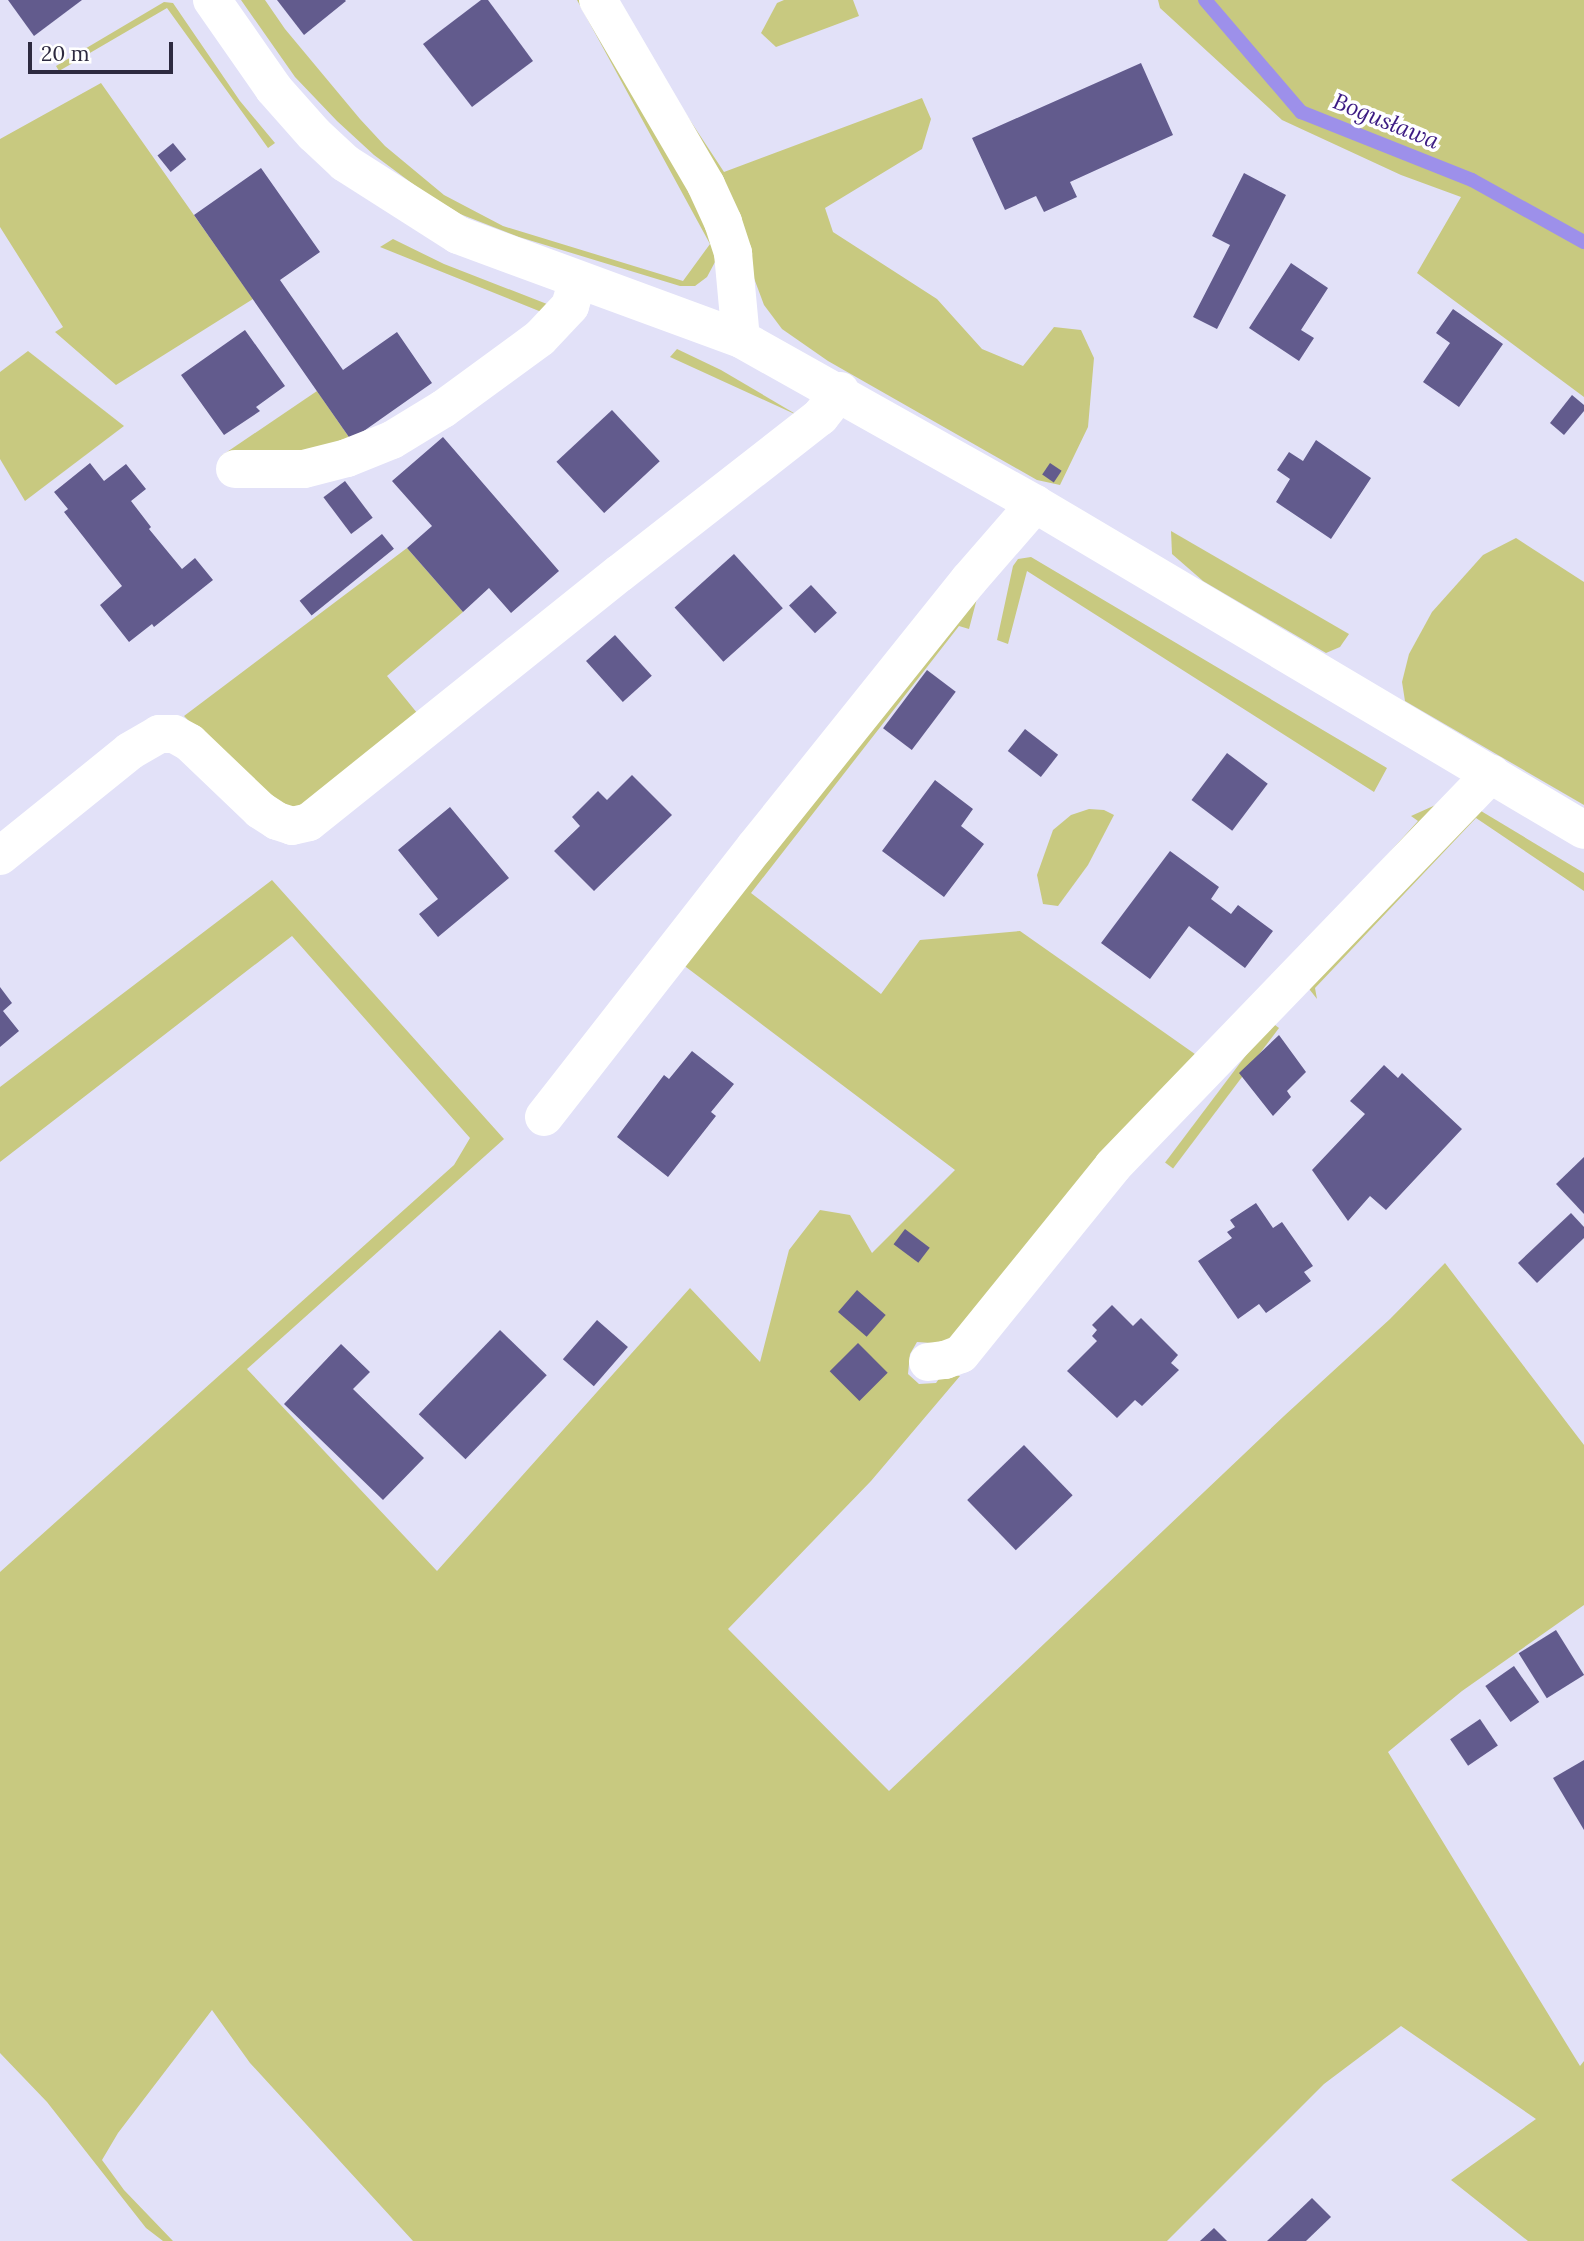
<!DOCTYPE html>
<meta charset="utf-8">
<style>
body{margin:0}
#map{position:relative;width:1584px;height:2241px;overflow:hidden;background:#e2e1f8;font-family:Lora,serif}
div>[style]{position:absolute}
.green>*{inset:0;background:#c8c980;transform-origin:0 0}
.stream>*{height:14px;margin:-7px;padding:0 7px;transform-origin:7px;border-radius:7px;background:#9d90ea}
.building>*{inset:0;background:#625b8d;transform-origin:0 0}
.minor>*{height:38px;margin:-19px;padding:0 19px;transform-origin:19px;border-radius:19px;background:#fff}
span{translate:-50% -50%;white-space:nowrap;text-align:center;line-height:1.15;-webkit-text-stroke:7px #fff;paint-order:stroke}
.water-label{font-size:23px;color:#3b1a82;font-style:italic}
.scale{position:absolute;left:28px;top:42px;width:145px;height:32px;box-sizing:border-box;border:4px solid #2d2a40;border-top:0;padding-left:9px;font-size:21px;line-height:24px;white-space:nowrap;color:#2d2a40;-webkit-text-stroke:5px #fff;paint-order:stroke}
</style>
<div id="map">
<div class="green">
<i style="clip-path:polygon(241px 0,265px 0,285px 29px,360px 119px,385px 146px,444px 195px,503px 226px,683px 281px,710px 244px,577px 0,586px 0,714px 230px,715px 262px,707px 277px,695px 286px,680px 286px,519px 237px,460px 214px,421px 190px,374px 155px,337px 121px,295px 77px)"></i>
<i style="clip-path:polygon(784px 0,853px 0,859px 16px,776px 47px,761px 33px,777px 3px)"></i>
<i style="clip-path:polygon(1158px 0,1584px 0,1584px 397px,1417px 273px,1461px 197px,1401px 175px,1282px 120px,1160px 8px)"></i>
<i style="clip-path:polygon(164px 2px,173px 3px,240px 101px,275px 143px,268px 148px,167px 8px,59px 71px,56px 66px)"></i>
<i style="clip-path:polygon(101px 83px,253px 299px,116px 385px,55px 332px,63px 327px,0 227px,0 139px)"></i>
<i style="clip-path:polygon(922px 98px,931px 119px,922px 149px,825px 208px,833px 232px,937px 299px,982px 349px,1023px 366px,1054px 327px,1081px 330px,1094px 358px,1088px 427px,1060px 485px,1037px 480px,828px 361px,782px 329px,764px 305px,720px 187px,678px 102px,724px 172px)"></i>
<i style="clip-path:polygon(393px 239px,444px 264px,547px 304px,544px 313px,380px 247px)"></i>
<i style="clip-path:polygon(677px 349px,721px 370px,799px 416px,670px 357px)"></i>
<i style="clip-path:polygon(28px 351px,124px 426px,25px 501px,0 459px,0 372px)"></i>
<i style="clip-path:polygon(317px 391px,351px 440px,261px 460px,221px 456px)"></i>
<i style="clip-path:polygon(1171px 531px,1349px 634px,1340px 647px,1326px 653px,1203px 581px,1172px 554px)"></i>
<i style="clip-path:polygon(1516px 538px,1584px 582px,1584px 805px,1405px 701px,1402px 682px,1409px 654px,1432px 612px,1483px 555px)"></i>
<i style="clip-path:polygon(407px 548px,463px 612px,387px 676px,422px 719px,292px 814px,240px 773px,184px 716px)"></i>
<i style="clip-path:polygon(1031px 557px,1387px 768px,1374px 792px,1027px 571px,1008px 644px,997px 640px,1013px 566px,1018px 559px)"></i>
<i style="clip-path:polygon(981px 583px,969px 629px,959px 626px,751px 893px,881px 994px,920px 940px,1020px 931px,1202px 1059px,1418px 821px,1411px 816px,1440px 803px,948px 1344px,917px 1342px,910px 1354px,908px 1374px,919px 1384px,936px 1383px,943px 1373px,960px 1376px,871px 1481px,728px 1629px,889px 1791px,1284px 1416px,1390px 1319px,1445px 1263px,1584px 1445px,1584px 1605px,1462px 1691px,1388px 1752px,1580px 2066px,1584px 2061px,1584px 2241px,1528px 2241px,1451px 2180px,1536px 2119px,1401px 2026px,1324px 2084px,1167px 2241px,413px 2241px,250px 2063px,212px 2010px,118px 2133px,102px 2160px,124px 2190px,173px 2241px,163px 2241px,146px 2228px,47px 2102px,0 2053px,0 1572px,454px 1165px,470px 1138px,292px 936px,0 1162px,0 1087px,272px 880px,504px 1139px,247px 1369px,437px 1571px,690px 1288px,760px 1362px,789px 1250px,820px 1210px,850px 1215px,872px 1253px,955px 1170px,678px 961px)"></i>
<i style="clip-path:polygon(1476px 808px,1584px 873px,1584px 891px,1476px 818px,1315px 988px,1317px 999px,1306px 985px)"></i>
<i style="clip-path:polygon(1089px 809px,1104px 810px,1114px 815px,1088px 865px,1058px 906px,1043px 904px,1037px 875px,1053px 830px,1071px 815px)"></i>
<i style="left:1271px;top:1022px;width:10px;height:176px;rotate:37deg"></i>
</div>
<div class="stream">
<i style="left:1205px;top:0;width:148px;rotate:49.4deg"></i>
<i style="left:1301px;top:112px;width:184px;rotate:21.7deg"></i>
<i style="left:1472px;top:180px;width:128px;rotate:29deg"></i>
</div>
<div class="building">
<i style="clip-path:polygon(8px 0,82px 0,34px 36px)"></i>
<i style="clip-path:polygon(277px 0,345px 0,346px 1px,304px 35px)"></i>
<i style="clip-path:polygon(481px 0,488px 0,533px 61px,472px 107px,423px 44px)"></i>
<i style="clip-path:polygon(1141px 63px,1173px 135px,1070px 182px,1077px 197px,1044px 212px,1036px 196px,1005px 210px,972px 138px)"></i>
<i style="left:173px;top:143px;width:21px;height:20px;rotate:51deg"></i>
<i style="clip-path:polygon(261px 168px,320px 252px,280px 280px,343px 370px,397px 332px,432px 383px,351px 440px,194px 215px)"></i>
<i style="clip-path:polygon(1244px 173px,1286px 195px,1217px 329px,1193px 317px,1230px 245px,1212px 236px)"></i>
<i style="clip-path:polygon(1291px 263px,1328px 288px,1301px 330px,1314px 338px,1299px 361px,1249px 328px)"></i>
<i style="clip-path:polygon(1453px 309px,1503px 344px,1459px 407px,1423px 382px,1450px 343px,1436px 333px)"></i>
<i style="clip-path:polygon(245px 330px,285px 386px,256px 407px,260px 411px,224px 435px,181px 375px)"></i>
<i style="clip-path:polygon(1572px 395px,1584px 405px,1584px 411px,1564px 435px,1550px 423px)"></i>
<i style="left:612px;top:410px;width:70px;height:76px;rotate:47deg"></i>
<i style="clip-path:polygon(443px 437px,559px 571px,511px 613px,489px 588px,463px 612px,407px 548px,432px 526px,392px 481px)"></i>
<i style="clip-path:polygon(1316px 440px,1371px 478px,1331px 539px,1276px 502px,1290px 479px,1277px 470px,1289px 452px,1303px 461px)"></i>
<i style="clip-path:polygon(90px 463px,104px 481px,126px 464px,146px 489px,131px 501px,151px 527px,149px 529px,182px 569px,195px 558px,213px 580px,154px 627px,152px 624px,129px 642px,100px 605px,122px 586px,64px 512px,68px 509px,54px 492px)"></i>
<i style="left:1050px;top:463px;width:14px;height:14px;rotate:34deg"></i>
<i style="left:345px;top:481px;width:46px;height:27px;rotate:53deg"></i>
<i style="left:382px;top:534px;width:19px;height:106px;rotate:51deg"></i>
<i style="left:734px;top:554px;width:73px;height:80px;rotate:48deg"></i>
<i style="left:811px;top:585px;width:38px;height:30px;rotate:47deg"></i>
<i style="left:615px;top:635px;width:55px;height:39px;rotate:48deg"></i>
<i style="left:927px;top:670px;width:36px;height:73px;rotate:37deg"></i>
<i style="left:1025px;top:729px;width:42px;height:28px;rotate:38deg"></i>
<i style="left:1227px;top:753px;width:51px;height:59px;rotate:37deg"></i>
<i style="clip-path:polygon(632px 775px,672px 815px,594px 891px,554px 851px,580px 826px,572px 817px,598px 791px,607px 800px)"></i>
<i style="clip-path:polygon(935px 780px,973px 809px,961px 826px,984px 844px,944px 897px,882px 851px)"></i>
<i style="clip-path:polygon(450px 807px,509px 878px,438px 937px,419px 914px,438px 899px,398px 850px)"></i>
<i style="clip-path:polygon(1170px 851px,1219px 887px,1211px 899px,1231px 914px,1238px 905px,1273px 931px,1245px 968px,1189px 926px,1150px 979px,1101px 943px)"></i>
<i style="clip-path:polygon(0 987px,12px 1003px,3px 1011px,19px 1031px,0 1047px)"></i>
<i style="clip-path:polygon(1279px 1035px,1306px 1072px,1287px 1091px,1291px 1097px,1273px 1116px,1239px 1073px)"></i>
<i style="clip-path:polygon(692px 1051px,734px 1084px,711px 1112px,716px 1116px,668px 1177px,617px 1137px,664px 1075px,669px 1079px)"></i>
<i style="clip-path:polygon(1384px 1065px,1398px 1078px,1402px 1073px,1462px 1129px,1386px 1210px,1370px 1196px,1348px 1221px,1312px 1170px,1365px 1114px,1350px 1101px)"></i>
<i style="clip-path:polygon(1584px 1157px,1584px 1214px,1556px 1184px)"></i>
<i style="clip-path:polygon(1256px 1203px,1273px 1228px,1282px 1222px,1313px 1266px,1304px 1272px,1311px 1281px,1266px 1313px,1259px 1304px,1238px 1319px,1198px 1261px,1232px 1238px,1227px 1232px,1235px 1227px,1230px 1220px)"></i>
<i style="clip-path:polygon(1571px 1213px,1584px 1227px,1584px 1238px,1537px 1283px,1518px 1263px)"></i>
<i style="left:905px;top:1229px;width:31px;height:19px;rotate:37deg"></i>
<i style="left:857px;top:1290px;width:38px;height:29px;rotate:41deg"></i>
<i style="clip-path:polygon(1112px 1305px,1133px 1326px,1141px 1318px,1178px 1355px,1171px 1363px,1179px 1370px,1142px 1406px,1135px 1400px,1117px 1418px,1067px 1371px,1097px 1341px,1092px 1336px,1097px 1330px,1092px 1325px)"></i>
<i style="left:597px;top:1320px;width:41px;height:52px;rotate:41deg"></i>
<i style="left:500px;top:1330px;width:65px;height:117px;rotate:44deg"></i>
<i style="left:858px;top:1343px;width:42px;height:40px;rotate:45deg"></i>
<i style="clip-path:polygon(341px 1344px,370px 1372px,353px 1389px,424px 1458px,383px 1500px,284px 1404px)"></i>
<i style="left:1024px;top:1445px;width:70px;height:79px;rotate:46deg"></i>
<i style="left:1556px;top:1630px;width:53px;height:44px;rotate:58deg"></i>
<i style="left:1514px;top:1666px;width:44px;height:35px;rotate:55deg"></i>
<i style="left:1480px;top:1719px;width:32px;height:36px;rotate:56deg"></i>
<i style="clip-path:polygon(1584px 1760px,1584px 1830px,1553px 1778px)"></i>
<i style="clip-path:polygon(1312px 2198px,1331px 2217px,1306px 2241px,1267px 2241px)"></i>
<i style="clip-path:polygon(1214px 2228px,1227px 2241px,1200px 2241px)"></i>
</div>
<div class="minor">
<i style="left:212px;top:0;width:108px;rotate:55.1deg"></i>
<i style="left:274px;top:89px;width:60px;rotate:48.4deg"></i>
<i style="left:314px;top:134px;width:42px;rotate:43.1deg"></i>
<i style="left:345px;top:163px;width:134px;rotate:32.5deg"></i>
<i style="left:458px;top:235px;width:302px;rotate:20.2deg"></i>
<i style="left:741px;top:339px;width:337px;rotate:29.3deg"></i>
<i style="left:1035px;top:504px;width:638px;rotate:30.7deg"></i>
<i style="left:598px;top:0;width:214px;rotate:59.7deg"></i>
<i style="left:706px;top:185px;width:41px;rotate:65.3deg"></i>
<i style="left:723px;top:222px;width:33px;rotate:72deg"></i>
<i style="left:733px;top:253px;width:86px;rotate:84.7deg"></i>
<i style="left:235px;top:469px;width:69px"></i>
<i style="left:304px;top:469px;width:44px;rotate:-14.3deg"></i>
<i style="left:347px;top:458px;width:48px;rotate:-21.8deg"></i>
<i style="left:392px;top:440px;width:60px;rotate:-31.3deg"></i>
<i style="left:443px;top:409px;width:120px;rotate:-36.2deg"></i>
<i style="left:540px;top:338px;width:44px;rotate:-46.8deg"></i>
<i style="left:570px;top:306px;width:27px;rotate:-73deg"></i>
<i style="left:0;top:856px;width:167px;rotate:-38.9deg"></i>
<i style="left:130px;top:751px;width:34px;rotate:-30deg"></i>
<i style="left:159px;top:734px;width:15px"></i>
<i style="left:174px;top:734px;width:18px;rotate:29deg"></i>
<i style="left:190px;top:743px;width:97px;rotate:43.7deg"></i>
<i style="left:260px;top:810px;width:20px;rotate:33deg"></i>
<i style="left:277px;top:821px;width:16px;rotate:18deg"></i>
<i style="left:292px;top:826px;width:17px;rotate:-13deg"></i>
<i style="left:309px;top:822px;width:398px;rotate:-38.7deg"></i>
<i style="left:620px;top:573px;width:254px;rotate:-38deg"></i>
<i style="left:820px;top:417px;width:33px;rotate:-52deg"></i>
<i style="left:544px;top:1117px;width:343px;rotate:-52deg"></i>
<i style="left:755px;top:847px;width:342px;rotate:-51.3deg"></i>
<i style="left:969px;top:580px;width:101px;rotate:-49deg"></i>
<i style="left:928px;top:1362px;width:17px;rotate:-7deg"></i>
<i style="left:945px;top:1360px;width:17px;rotate:-21deg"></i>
<i style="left:961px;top:1354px;width:242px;rotate:-51deg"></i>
<i style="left:1113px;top:1166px;width:545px;rotate:-46.04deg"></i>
</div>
<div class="water-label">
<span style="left:1386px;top:121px;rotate:22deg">Bogusława</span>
</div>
<div class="scale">20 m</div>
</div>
